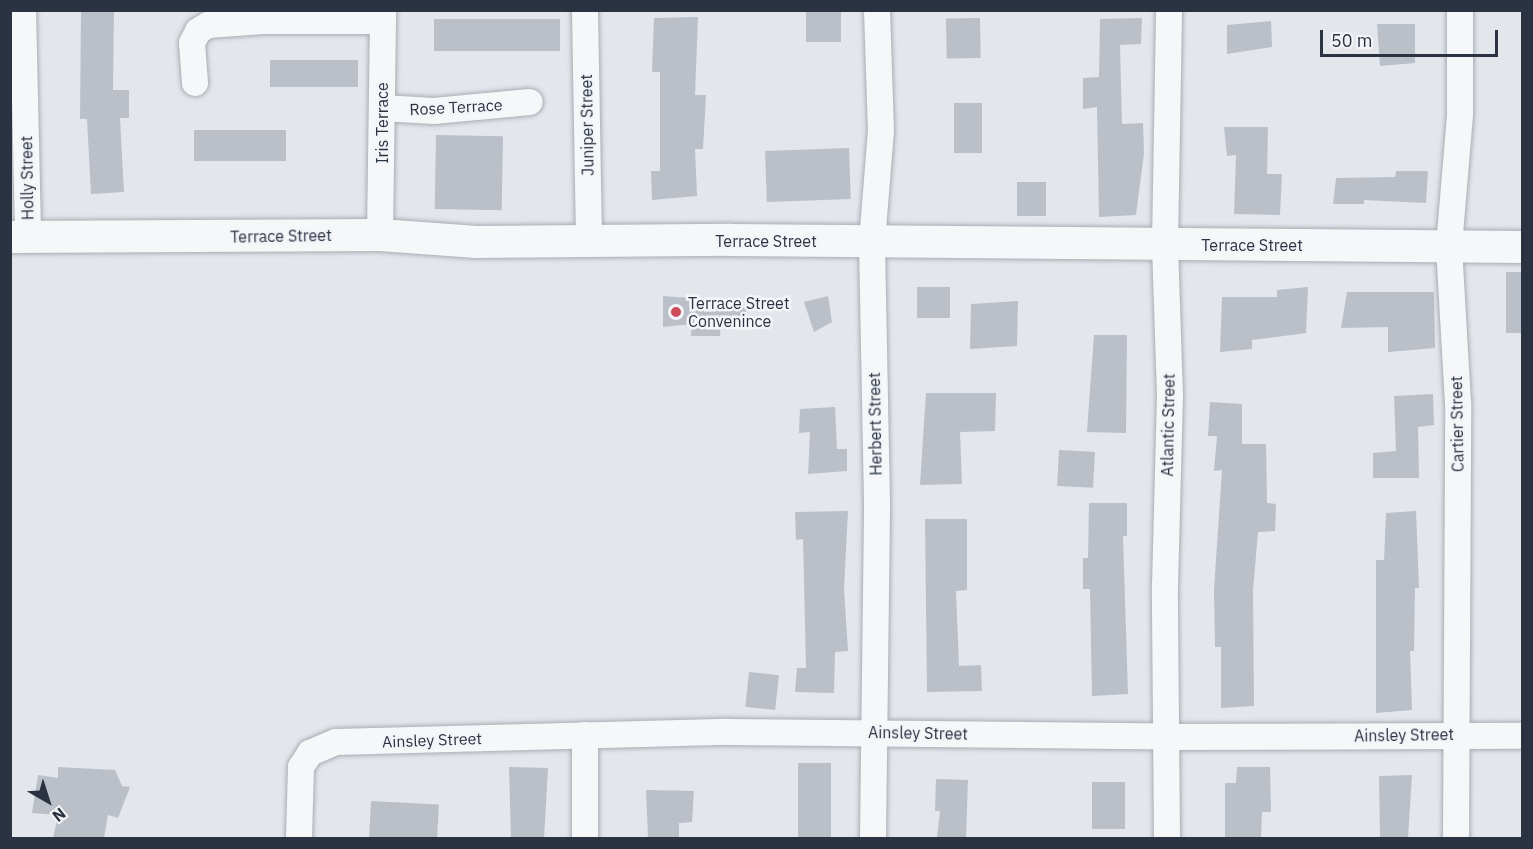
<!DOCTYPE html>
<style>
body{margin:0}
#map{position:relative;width:1533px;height:849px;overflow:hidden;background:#e3e6eb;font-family:"IBM Plex Sans",sans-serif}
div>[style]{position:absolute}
.building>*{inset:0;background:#bbbfc8;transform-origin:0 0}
.roads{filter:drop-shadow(0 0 2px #a8adb5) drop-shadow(0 0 2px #a8adb5)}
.minor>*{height:26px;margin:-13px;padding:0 13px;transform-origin:13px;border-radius:13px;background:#f6f7f9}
.tertiary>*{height:32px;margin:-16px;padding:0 16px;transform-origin:16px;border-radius:16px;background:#f6f7f9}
.dots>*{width:16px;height:16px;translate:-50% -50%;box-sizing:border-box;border:3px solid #f3f5f8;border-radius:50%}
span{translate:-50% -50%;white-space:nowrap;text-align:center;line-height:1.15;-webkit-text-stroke:5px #f3f5f8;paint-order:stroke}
.street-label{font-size:16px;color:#2b3343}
.poi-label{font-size:16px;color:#2b3343}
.left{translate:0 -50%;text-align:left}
.frame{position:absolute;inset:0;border:12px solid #2b3343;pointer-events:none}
.north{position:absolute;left:18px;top:771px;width:60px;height:60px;-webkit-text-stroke:4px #f3f5f8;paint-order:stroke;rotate:141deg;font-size:16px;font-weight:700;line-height:24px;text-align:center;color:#2b3343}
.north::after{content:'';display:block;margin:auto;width:21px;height:27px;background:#2b3343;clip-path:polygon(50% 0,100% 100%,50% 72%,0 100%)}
.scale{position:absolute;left:1320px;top:30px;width:178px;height:27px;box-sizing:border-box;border:3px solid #2b3343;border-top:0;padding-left:8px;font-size:18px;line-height:21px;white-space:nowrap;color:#2b3343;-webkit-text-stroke:4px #f3f5f8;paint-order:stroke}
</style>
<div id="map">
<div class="building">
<i style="clip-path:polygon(81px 10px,114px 10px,113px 90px,129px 90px,129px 118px,120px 118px,124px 192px,91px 194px,87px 119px,80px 119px)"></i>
<i style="left:806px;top:10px;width:35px;height:32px"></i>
<i style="clip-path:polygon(698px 17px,695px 95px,706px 95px,703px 149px,695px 149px,697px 196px,652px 200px,651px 171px,660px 171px,660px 72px,652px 72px,654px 18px)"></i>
<i style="left:980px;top:18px;width:40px;height:34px;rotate:89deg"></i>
<i style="clip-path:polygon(1142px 18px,1141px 44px,1120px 45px,1122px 124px,1143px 123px,1144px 153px,1136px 215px,1099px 217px,1097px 107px,1083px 109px,1083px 78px,1099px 77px,1100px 19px)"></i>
<i style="left:434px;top:19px;width:126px;height:32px"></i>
<i style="clip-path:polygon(1271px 21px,1272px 47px,1227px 54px,1227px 25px)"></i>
<i style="clip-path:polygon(1377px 24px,1415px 24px,1415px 63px,1380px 66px)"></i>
<i style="left:270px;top:60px;width:88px;height:27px"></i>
<i style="left:982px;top:103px;width:50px;height:28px;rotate:90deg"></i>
<i style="clip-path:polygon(1224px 127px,1268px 127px,1267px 174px,1282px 174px,1280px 215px,1234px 214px,1236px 155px,1227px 156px)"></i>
<i style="left:286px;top:130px;width:31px;height:92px;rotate:90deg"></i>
<i style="left:436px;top:135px;width:67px;height:74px;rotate:1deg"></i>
<i style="left:849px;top:148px;width:51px;height:84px;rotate:88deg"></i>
<i style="clip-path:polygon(1396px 171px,1428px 171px,1426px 203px,1364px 200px,1364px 204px,1333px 204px,1336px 178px,1395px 177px)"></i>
<i style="left:1017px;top:182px;width:29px;height:34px"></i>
<i style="left:1506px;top:272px;width:16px;height:61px"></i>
<i style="left:950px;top:287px;width:31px;height:33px;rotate:90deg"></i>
<i style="clip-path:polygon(1308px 287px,1306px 333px,1252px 340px,1252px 349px,1220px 352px,1222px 297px,1277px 297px,1277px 290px)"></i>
<i style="clip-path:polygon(1347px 292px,1434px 292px,1435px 348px,1388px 352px,1388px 327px,1341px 328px)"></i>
<i style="clip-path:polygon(663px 296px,690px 298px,689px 306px,746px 305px,746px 320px,721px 322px,720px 336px,691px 336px,692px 324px,663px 327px)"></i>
<i style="clip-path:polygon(828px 296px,832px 322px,814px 332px,804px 302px)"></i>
<i style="clip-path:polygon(1018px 301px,1017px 346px,970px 349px,971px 304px)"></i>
<i style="clip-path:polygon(1094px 335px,1127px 335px,1126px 433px,1087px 432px)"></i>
<i style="clip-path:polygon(926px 393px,996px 393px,995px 431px,960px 432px,962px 484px,920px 485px)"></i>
<i style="clip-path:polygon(1433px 394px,1434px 425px,1418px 427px,1419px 478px,1373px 478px,1373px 453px,1396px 451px,1394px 396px)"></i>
<i style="clip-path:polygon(1210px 402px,1242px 404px,1242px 444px,1266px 444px,1267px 503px,1276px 504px,1275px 531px,1258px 532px,1253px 590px,1254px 706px,1221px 708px,1221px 647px,1215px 647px,1214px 590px,1222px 470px,1214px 471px,1217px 436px,1208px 436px)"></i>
<i style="clip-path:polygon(835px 407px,837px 449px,847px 449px,847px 471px,808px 474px,810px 432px,799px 433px,800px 409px)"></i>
<i style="left:1059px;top:450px;width:36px;height:36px;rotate:3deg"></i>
<i style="clip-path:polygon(1089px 503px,1127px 503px,1127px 536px,1123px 536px,1128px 694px,1092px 696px,1090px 589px,1083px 589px,1083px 558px,1088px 558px)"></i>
<i style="clip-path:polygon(848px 511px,844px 589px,848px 651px,835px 652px,834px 693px,795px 692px,797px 668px,806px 668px,803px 539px,796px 540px,795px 512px)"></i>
<i style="clip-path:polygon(1416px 511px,1419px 588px,1415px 588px,1414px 651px,1410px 651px,1412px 710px,1376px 713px,1376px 560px,1384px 560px,1386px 513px)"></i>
<i style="clip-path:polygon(925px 519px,967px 519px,967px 590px,956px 591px,959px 666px,981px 665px,982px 691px,927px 692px)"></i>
<i style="left:749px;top:672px;width:30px;height:35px;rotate:6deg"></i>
<i style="left:798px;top:763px;width:33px;height:75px"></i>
<i style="clip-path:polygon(58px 767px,115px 770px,122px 786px,130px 787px,118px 818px,108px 815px,104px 838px,53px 838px,58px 815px,32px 813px,38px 775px,58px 778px)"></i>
<i style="clip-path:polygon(509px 767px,548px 768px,544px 838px,511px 838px)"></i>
<i style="clip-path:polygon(1237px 767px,1270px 767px,1271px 812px,1262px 812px,1261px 838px,1225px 838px,1225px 783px,1236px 783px)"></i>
<i style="clip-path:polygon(1412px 775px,1408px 838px,1380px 838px,1379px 776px)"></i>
<i style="clip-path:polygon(936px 779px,968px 780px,966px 838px,937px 838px,940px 811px,935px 811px)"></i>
<i style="left:1092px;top:782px;width:33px;height:47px"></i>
<i style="clip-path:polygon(646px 790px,694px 791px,692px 822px,679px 823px,679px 838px,648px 838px)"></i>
<i style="left:371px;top:801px;width:68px;height:37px;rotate:3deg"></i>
</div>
<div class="roads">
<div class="minor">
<i style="left:23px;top:10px;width:228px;rotate:88.7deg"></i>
<i style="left:585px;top:10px;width:230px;rotate:89deg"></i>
<i style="left:195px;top:83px;width:40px;rotate:-94.3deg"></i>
<i style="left:192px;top:43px;width:13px;rotate:-63deg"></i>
<i style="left:198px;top:31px;width:12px;rotate:-31deg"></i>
<i style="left:208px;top:25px;width:55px;rotate:-4.2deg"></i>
<i style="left:263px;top:21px;width:120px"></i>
<i style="left:382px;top:108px;width:52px;rotate:3.3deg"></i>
<i style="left:434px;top:111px;width:96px;rotate:-5.4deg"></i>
<i style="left:380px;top:235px;width:225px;rotate:-89.2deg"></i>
<i style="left:585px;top:735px;width:103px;rotate:90deg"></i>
<i style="left:299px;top:838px;width:71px;rotate:-88.4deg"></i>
<i style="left:301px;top:767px;width:17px;rotate:-57deg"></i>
<i style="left:310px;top:753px;width:28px;rotate:-23deg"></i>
<i style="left:336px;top:742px;width:392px;rotate:-1.5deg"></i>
<i style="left:728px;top:732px;width:441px;rotate:0.6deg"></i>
<i style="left:1169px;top:737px;width:353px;rotate:-0.2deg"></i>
<i style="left:873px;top:838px;width:335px;rotate:-89.3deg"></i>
<i style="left:877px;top:503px;width:261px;rotate:-91.1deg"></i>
<i style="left:872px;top:242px;width:111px;rotate:-85.4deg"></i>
<i style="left:881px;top:131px;width:121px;rotate:-91.9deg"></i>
<i style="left:1167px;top:838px;width:252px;rotate:-90.5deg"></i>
<i style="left:1165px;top:586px;width:190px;rotate:-88.5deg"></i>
<i style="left:1170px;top:396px;width:152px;rotate:-91.9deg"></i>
<i style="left:1165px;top:244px;width:234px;rotate:-89deg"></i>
<i style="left:1456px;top:838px;width:435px;rotate:-89.7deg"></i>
<i style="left:1458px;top:403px;width:157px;rotate:-93.3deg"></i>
<i style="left:1449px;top:246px;width:132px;rotate:-85.2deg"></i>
<i style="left:1460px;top:114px;width:104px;rotate:-90deg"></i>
</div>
<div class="tertiary">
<i style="left:10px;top:237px;width:370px;rotate:-0.3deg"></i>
<i style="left:380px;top:235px;width:97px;rotate:4.1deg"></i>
<i style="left:477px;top:242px;width:253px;rotate:-0.5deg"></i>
<i style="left:730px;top:240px;width:792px;rotate:0.51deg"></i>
</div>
</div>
<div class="dots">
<i style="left:676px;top:312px;background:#cd4c5c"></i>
</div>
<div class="street-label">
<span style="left:456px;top:107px;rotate:-3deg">Rose Terrace</span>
<span style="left:382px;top:123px;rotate:-90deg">Iris Terrace</span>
<span style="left:587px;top:125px;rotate:-91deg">Juniper Street</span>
<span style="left:27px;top:178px;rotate:-91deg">Holly Street</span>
<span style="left:281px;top:236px;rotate:-1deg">Terrace Street</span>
<span style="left:766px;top:241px">Terrace Street</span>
<span style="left:1252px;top:245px">Terrace Street</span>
<span style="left:875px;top:424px;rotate:-91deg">Herbert Street</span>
<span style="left:1457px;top:424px;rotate:-91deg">Cartier Street</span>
<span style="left:1168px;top:425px;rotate:-89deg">Atlantic Street</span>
<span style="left:918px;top:733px;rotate:1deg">Ainsley Street</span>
<span style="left:1404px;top:735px;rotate:-1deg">Ainsley Street</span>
<span style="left:432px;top:740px;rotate:-2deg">Ainsley Street</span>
</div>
<div class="poi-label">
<span class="left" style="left:688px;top:312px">Terrace Street<br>Convenince</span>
</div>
<div class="frame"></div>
<div class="north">N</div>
<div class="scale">50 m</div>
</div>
